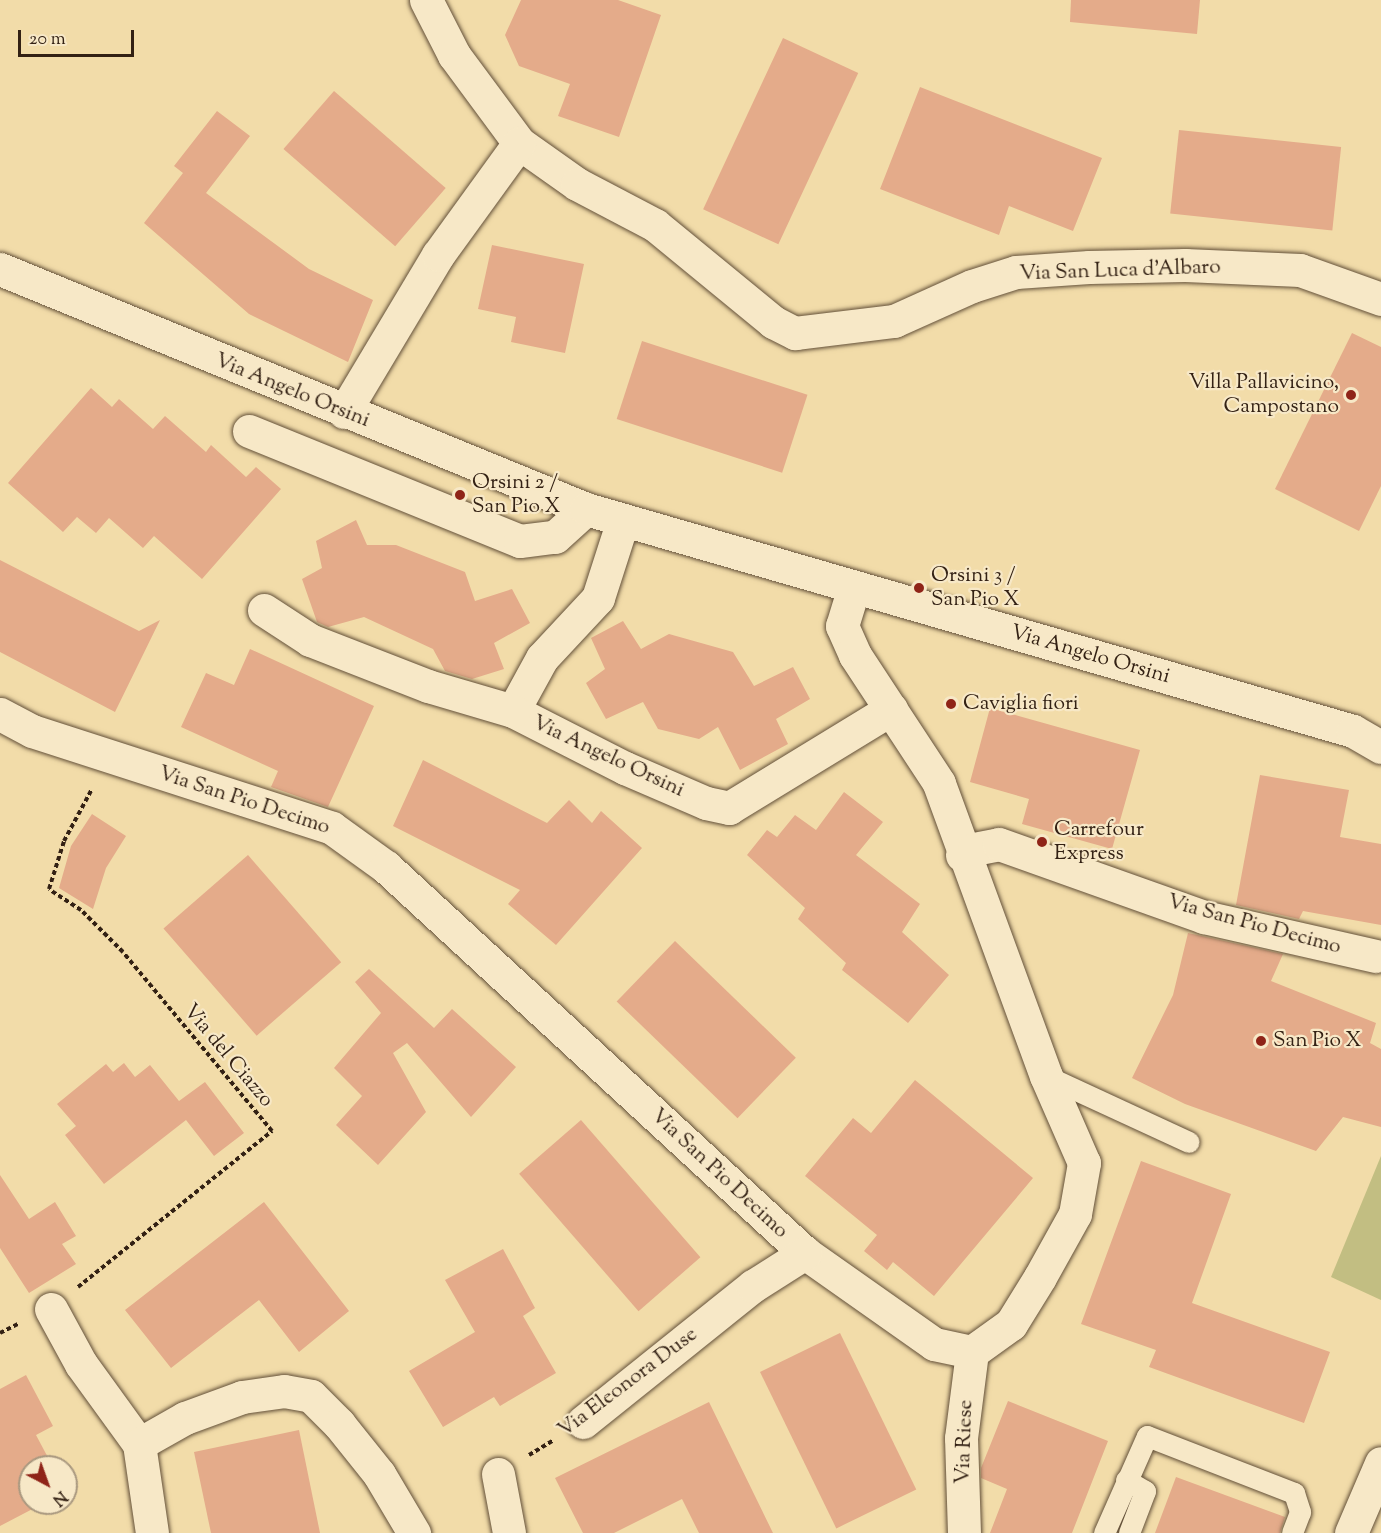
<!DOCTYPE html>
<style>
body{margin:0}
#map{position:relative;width:1381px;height:1533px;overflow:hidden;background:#f2dca9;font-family:"Sorts Mill Goudy",serif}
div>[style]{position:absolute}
.green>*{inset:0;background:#c2be82}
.building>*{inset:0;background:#e4ab8a;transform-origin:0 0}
.path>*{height:4px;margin-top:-2px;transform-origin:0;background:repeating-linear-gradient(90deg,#332114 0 4.5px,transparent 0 7.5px)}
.roads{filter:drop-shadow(0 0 2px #635039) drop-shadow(0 0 2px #635039)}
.lane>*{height:21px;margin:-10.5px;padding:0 10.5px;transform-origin:10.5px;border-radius:10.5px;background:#f7e8c7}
.street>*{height:33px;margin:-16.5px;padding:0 16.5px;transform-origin:16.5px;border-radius:16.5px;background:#f7e8c7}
.secondary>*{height:33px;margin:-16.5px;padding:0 16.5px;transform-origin:16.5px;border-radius:16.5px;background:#f7e8c7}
.dots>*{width:16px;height:16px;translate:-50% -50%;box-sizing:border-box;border:3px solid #f7e8c7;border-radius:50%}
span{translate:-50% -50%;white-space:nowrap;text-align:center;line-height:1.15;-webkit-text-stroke:4.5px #f7e8c7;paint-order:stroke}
.street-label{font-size:21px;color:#332114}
.poi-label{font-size:21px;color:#332114}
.right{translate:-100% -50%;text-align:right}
.left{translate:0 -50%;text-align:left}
.north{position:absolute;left:18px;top:1455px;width:60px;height:60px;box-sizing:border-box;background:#f7e8c7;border:2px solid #a9987f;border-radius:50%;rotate:139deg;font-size:16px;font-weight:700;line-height:24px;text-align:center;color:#332114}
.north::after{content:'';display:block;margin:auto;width:21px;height:27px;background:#8f2418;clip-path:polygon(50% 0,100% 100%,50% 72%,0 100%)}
.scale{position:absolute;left:18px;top:30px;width:116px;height:27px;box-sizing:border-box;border:3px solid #332114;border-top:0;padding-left:8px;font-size:18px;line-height:21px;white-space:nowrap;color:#332114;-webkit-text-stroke:4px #f7e8c7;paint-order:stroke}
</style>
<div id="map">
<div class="green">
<i style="clip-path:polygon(1381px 1156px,1381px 1300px,1331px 1277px)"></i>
</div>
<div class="building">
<i style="clip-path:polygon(521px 0,618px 0,661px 15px,619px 137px,558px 116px,570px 84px,519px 66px,505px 35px)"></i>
<i style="clip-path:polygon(1071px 0,1200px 0,1197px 34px,1070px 22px)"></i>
<i style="left:783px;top:38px;width:83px;height:189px;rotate:25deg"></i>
<i style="clip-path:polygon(920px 87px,1102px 158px,1073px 231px,1009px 206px,999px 235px,880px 189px)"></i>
<i style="left:334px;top:91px;width:148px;height:77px;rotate:41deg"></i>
<i style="clip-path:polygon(217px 111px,250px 136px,206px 193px,309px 269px,373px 300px,348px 362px,249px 314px,144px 223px,183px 173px,174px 166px)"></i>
<i style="left:1179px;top:130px;width:163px;height:84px;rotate:6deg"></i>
<i style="clip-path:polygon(492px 245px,584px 264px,565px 353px,511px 342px,516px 317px,478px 309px)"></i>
<i style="clip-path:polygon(1352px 333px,1381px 347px,1381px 486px,1359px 531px,1275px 489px)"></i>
<i style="left:642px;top:341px;width:174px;height:82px;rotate:18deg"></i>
<i style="clip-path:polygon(91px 388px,112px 407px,119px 399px,153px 429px,165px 416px,206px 452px,211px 445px,246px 477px,256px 467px,281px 489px,202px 579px,154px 536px,143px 548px,109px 518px,96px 533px,77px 517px,63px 532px,8px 483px)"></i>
<i style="clip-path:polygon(356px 520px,367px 545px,396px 545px,465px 572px,475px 601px,512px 589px,530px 623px,494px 643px,504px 669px,472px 679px,445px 671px,433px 649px,364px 617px,328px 627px,317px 622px,302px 579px,322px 568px,316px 541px)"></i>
<i style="clip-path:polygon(0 560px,139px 631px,160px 620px,115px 712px,0 652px)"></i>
<i style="clip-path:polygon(623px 621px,641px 649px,669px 634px,733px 652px,754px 686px,793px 667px,810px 699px,776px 719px,788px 744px,740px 770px,718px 727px,699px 739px,658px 729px,643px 702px,606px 719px,586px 683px,605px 669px,591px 638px)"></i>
<i style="clip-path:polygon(250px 649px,374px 706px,328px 807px,271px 787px,278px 771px,181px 727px,206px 673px,234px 685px)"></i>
<i style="clip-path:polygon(990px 708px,1140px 750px,1112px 849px,1022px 824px,1029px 799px,970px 782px)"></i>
<i style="clip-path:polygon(423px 760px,547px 823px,569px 800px,592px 823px,601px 811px,642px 848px,556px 945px,508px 904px,520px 890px,393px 826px)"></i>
<i style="clip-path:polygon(1260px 775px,1349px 790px,1340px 837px,1381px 844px,1381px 925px,1303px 911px,1299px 919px,1236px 905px)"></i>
<i style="clip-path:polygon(844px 792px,883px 822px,856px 855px,920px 904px,902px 932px,949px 975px,908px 1023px,842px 970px,846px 963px,798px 919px,805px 908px,747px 855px,767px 830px,777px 837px,795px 815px,816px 830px)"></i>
<i style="clip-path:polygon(92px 814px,126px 836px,106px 868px,93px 909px,59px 888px,71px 846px)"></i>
<i style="left:248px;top:855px;width:142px;height:112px;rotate:49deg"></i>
<i style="clip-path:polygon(1188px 933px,1283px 954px,1271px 981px,1376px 1023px,1370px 1043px,1381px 1049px,1381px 1127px,1343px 1117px,1316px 1151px,1185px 1104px,1132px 1078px,1173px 995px)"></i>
<i style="left:675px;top:941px;width:168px;height:84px;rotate:44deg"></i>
<i style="clip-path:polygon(369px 969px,434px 1028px,452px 1009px,516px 1067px,471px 1117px,407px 1043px,393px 1053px,426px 1112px,378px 1165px,336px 1125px,362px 1096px,334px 1068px,381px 1013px,355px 982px)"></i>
<i style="clip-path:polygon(124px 1063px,135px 1077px,150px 1065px,179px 1101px,205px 1082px,244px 1133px,214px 1156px,186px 1120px,104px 1184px,65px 1135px,76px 1126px,57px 1104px,106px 1064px,113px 1072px)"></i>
<i style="clip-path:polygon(915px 1080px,1033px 1178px,934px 1296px,893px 1262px,887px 1270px,864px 1251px,877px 1235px,805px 1176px,853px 1118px,871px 1133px)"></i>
<i style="left:581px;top:1120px;width:182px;height:82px;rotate:49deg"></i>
<i style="clip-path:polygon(1141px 1161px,1231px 1194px,1192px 1303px,1330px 1352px,1304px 1423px,1149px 1367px,1156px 1350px,1081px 1324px)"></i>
<i style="clip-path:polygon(0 1175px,29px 1219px,55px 1202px,76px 1236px,62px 1244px,76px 1264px,29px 1293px,0 1248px)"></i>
<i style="clip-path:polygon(264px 1202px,349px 1311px,299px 1352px,259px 1300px,171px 1368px,125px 1310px)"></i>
<i style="clip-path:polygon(503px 1249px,535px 1308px,523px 1316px,556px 1373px,500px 1406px,494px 1397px,443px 1427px,409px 1371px,475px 1332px,445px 1280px)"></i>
<i style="left:840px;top:1333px;width:174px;height:89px;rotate:64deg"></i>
<i style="clip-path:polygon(26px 1375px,53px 1426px,36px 1435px,53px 1467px,30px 1467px,30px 1503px,44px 1503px,0 1526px,0 1389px)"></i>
<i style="clip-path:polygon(1008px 1401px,1108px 1441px,1072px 1533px,990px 1533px,1007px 1489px,981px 1478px,981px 1468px)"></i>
<i style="clip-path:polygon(709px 1402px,773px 1533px,699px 1533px,682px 1499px,614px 1533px,583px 1533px,555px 1478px)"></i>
<i style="clip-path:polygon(299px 1430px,320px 1533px,211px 1533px,194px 1452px)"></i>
<i style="clip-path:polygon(1176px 1477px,1285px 1517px,1280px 1533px,1155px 1533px)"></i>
</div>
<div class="path">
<i style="left:78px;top:1287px;width:249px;rotate:-38.8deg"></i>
<i style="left:272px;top:1131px;width:233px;rotate:-129.8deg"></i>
<i style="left:123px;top:952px;width:59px;rotate:-135deg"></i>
<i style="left:81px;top:910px;width:38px;rotate:-147deg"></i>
<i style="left:49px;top:889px;width:50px;rotate:-72.6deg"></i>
<i style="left:64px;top:841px;width:59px;rotate:-61.7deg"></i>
<i style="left:0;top:1333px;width:20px;rotate:-27deg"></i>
<i style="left:529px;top:1455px;width:29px;rotate:-31deg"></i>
</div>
<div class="roads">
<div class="lane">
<i style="left:1046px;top:1076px;width:157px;rotate:24.8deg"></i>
<i style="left:1126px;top:1480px;width:22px;rotate:30deg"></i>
<i style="left:1145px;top:1491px;width:45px;rotate:110.9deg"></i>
<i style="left:1104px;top:1533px;width:106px;rotate:-66.1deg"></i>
<i style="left:1147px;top:1436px;width:158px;rotate:21.2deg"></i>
<i style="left:1294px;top:1493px;width:20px;rotate:72deg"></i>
<i style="left:1300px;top:1512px;width:22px;rotate:111deg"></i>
</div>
<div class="street">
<i style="left:426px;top:0;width:62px;rotate:63deg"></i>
<i style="left:454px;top:55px;width:109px;rotate:53.5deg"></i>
<i style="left:519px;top:143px;width:71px;rotate:35.3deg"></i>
<i style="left:577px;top:184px;width:88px;rotate:27.7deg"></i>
<i style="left:655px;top:225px;width:153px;rotate:39.4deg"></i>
<i style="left:773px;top:322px;width:25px;rotate:27deg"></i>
<i style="left:795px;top:333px;width:100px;rotate:-6.9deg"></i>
<i style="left:894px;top:321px;width:85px;rotate:-24.2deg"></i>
<i style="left:972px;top:286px;width:46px;rotate:-17.7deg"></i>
<i style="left:1016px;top:272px;width:73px;rotate:-3.9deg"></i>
<i style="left:1089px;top:267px;width:96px;rotate:-1.2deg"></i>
<i style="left:1185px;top:265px;width:115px;rotate:2.5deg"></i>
<i style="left:1300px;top:270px;width:86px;rotate:19.7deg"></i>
<i style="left:344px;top:412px;width:183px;rotate:-59.1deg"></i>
<i style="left:438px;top:255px;width:138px;rotate:-54.1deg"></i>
<i style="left:249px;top:431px;width:292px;rotate:22.1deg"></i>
<i style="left:520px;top:541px;width:35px;rotate:-7deg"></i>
<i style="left:555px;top:537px;width:42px;rotate:-42.1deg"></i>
<i style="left:623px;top:520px;width:82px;rotate:107.8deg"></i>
<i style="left:598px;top:598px;width:82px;rotate:133deg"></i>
<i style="left:542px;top:658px;width:60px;rotate:118.7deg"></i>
<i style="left:513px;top:711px;width:126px;rotate:27deg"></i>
<i style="left:625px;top:768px;width:88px;rotate:23.4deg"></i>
<i style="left:706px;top:803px;width:24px;rotate:12deg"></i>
<i style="left:729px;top:808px;width:190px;rotate:-31.4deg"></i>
<i style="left:264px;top:610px;width:55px;rotate:33.1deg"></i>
<i style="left:310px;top:640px;width:127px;rotate:21.3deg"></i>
<i style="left:428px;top:686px;width:89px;rotate:16.4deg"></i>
<i style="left:0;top:714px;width:36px;rotate:28deg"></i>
<i style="left:32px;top:731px;width:315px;rotate:17.9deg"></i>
<i style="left:332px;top:828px;width:67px;rotate:35.8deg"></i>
<i style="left:386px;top:867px;width:570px;rotate:42.65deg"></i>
<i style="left:805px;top:1253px;width:158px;rotate:35.2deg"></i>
<i style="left:934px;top:1344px;width:39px;rotate:12deg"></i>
<i style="left:972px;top:1352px;width:48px;rotate:-35.7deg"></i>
<i style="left:1011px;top:1324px;width:55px;rotate:-58.3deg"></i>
<i style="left:1040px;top:1277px;width:72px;rotate:-60.9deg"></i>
<i style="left:1075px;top:1214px;width:52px;rotate:-80deg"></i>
<i style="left:1084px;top:1163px;width:95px;rotate:-113.6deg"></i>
<i style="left:1046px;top:1076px;width:312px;rotate:-110.1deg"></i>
<i style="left:939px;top:783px;width:153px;rotate:-123.3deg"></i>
<i style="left:855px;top:655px;width:32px;rotate:-114deg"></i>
<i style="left:842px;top:626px;width:41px;rotate:-72.9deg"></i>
<i style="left:962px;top:855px;width:13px;rotate:-27deg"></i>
<i style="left:974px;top:849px;width:25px;rotate:-11deg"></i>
<i style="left:999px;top:844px;width:218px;rotate:19.6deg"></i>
<i style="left:1204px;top:917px;width:176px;rotate:12.8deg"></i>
<i style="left:51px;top:1309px;width:63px;rotate:61.4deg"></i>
<i style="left:81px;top:1364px;width:99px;rotate:54.1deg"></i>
<i style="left:583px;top:1422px;width:218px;rotate:-38.7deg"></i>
<i style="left:753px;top:1286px;width:62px;rotate:-32.4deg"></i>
<i style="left:498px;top:1474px;width:60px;rotate:79.4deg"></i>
<i style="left:152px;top:1533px;width:90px;rotate:-98.3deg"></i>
<i style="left:139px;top:1444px;width:53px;rotate:-29.5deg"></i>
<i style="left:185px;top:1418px;width:61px;rotate:-20.2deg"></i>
<i style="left:242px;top:1397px;width:42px;rotate:-8.1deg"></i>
<i style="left:284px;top:1391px;width:27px;rotate:10deg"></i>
<i style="left:311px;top:1396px;width:40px;rotate:45deg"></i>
<i style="left:339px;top:1424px;width:64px;rotate:51.3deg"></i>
<i style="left:379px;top:1474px;width:69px;rotate:59.3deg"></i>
<i style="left:964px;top:1533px;width:95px;rotate:-91.8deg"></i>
<i style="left:961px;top:1438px;width:87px;rotate:-82.7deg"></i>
</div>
<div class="secondary">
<i style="left:0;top:269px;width:633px;rotate:22.27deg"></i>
<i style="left:586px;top:509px;width:798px;rotate:16.14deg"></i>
<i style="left:1353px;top:731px;width:32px;rotate:30deg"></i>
<i style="left:1351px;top:1533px;width:76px;rotate:-66.8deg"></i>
</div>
</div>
<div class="dots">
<i style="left:1351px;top:395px;background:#8f2418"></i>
<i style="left:460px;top:495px;background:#8f2418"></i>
<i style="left:919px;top:588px;background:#8f2418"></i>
<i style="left:951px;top:704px;background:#8f2418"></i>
<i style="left:1042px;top:842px;background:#8f2418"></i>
<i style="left:1261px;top:1041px;background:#8f2418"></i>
</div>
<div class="street-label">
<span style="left:1120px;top:271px;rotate:-2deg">Via San Luca d'Albaro</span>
<span style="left:292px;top:391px;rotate:22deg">Via Angelo Orsini</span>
<span style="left:1090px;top:655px;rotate:16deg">Via Angelo Orsini</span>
<span style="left:608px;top:757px;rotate:25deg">Via Angelo Orsini</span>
<span style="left:244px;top:801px;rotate:18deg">Via San Pio Decimo</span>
<span style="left:1254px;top:925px;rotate:15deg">Via San Pio Decimo</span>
<span style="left:228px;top:1056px;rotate:50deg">Via del Ciazzo</span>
<span style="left:719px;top:1174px;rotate:43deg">Via San Pio Decimo</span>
<span style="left:628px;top:1383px;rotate:-37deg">Via Eleonora Duse</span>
<span style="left:965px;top:1442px;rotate:-88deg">Via Riese</span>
</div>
<div class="poi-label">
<span class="right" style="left:1339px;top:395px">Villa Pallavicino,<br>Campostano</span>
<span class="left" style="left:472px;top:495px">Orsini 2 /<br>San Pio X</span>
<span class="left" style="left:931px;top:588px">Orsini 3 /<br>San Pio X</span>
<span class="left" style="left:963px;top:704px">Caviglia fiori</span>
<span class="left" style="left:1054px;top:842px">Carrefour<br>Express</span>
<span class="left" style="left:1273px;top:1041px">San Pio X</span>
</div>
<div class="north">N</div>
<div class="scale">20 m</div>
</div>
